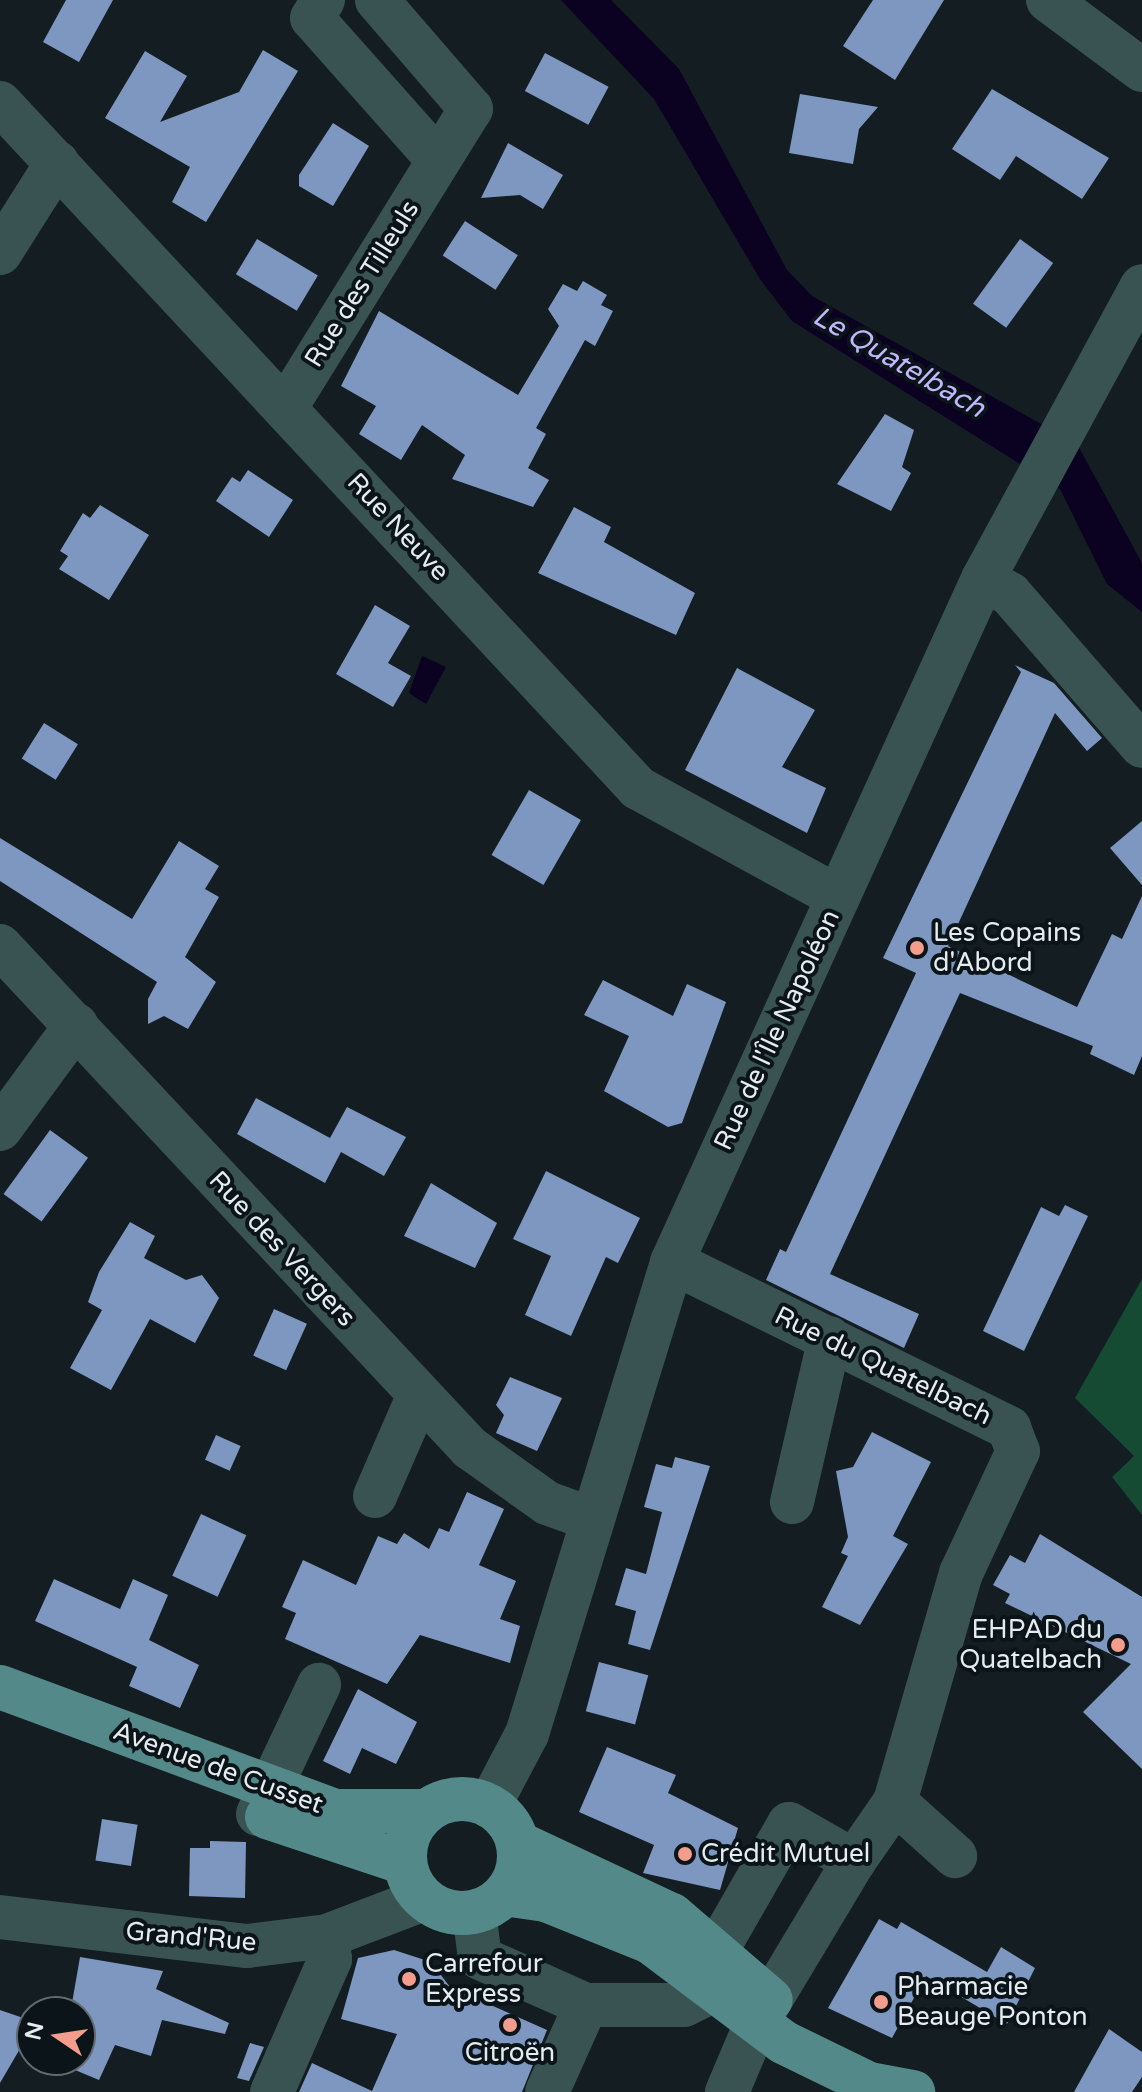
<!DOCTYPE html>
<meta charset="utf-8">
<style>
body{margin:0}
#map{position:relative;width:1142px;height:2092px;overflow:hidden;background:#131d22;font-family:"Varela Round",sans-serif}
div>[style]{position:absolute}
.green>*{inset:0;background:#154a33}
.water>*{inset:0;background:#0b0121}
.building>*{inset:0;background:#7d97c1;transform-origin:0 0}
.minor>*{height:44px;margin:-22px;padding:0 22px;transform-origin:22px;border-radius:22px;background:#395352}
.major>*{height:44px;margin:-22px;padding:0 22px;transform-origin:22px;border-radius:22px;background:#538a89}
.major>.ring{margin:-22px;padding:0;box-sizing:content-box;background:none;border:44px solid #538a89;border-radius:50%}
.dots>*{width:22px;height:22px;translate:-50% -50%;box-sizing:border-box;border:4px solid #0a1419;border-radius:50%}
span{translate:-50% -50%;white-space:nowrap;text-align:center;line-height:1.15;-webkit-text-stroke:8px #0a1419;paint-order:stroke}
.street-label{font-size:26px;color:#e5ecef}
.poi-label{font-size:26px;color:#e5ecef}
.left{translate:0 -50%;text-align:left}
.right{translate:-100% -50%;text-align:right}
.water-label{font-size:28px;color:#c3b6fd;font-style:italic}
.north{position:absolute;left:16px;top:1996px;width:80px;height:80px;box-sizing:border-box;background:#0a1419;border:2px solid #626a6f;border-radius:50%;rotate:283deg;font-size:22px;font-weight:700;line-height:32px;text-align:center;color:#e5ecef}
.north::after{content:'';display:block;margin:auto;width:28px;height:36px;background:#f49d8c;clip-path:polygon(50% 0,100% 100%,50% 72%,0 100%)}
</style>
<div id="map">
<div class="green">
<i style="clip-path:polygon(1142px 1279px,1142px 1515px,1112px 1477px,1134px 1456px,1075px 1398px)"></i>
</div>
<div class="water">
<i style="clip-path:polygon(561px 0,611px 0,679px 69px,787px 270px,812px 296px,1077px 444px,1142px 563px,1142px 612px,1107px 584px,1060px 489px,792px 321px,760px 279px,654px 99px)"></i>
<i style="clip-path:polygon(422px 656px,446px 667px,426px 704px,409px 693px)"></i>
</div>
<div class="building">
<i style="clip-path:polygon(66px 0,113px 0,79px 62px,43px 42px)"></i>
<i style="clip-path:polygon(873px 0,944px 0,895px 80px,843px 46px)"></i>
<i style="clip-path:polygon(263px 50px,298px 71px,206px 222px,172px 202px,190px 167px,105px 118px,145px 51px,187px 76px,160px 122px,239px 92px)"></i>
<i style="left:545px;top:53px;width:72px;height:43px;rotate:28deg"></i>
<i style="clip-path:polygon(992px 89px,1109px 158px,1082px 199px,1016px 156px,1000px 180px,952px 149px)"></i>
<i style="clip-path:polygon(800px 94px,878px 107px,859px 129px,853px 164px,789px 153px)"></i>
<i style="clip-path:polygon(333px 123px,369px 146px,333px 206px,299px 186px,299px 175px)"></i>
<i style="clip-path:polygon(508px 143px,563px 175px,543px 209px,520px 195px,481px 198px)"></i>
<i style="left:465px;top:221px;width:63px;height:41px;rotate:33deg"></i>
<i style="left:257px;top:239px;width:71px;height:41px;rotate:31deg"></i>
<i style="left:1020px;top:239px;width:41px;height:80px;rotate:36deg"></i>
<i style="clip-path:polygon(583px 281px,607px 295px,601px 305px,613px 311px,595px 346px,585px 340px,536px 428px,546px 434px,528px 468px,549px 480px,533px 507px,452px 479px,465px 455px,422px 425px,401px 460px,359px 434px,376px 406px,341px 386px,379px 311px,518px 395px,559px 326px,548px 309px,563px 284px,577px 291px)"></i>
<i style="clip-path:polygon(885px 414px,914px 430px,902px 467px,911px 473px,891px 511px,837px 484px)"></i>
<i style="clip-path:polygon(248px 470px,293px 500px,269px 537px,216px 501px,232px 477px,240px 482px)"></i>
<i style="clip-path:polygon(100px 505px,149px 535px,109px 600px,59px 569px,68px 556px,60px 551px,83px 513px,90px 518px)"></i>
<i style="clip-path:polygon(574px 507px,611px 527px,604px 542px,695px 593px,676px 635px,538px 573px)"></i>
<i style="clip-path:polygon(375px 605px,410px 626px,388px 663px,411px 676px,393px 707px,336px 674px)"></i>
<i style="clip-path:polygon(1015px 665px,1054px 683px,1102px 738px,1087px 751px,1055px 713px,948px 946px,1077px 1007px,1112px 934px,1122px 939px,1142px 896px,1142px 1056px,1134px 1075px,1090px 1054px,1093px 1046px,960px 993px,830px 1274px,919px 1314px,904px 1348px,766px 1280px,780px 1249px,786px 1252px,916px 973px,883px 958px,1021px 672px)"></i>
<i style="clip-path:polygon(737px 668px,815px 710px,782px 767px,826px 788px,807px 833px,685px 770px)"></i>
<i style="left:44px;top:723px;width:40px;height:42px;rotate:32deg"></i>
<i style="left:529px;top:790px;width:60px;height:75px;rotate:30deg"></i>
<i style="clip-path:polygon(1142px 821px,1142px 885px,1110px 848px)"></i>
<i style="clip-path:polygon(0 838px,132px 919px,179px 841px,219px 866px,205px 889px,219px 897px,185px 957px,216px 982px,188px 1029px,164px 1016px,148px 1024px,148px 999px,157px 982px,0 881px)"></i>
<i style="clip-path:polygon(603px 980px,673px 1016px,687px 984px,726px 1002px,682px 1123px,668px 1127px,604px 1091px,629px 1036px,584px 1015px)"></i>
<i style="clip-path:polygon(256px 1098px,330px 1138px,347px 1107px,406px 1137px,384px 1176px,341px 1152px,325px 1183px,237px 1134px)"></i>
<i style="left:50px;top:1130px;width:47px;height:79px;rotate:36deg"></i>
<i style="clip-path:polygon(546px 1171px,640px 1218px,618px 1263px,606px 1257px,571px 1336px,525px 1315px,551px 1256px,513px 1239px)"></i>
<i style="clip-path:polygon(431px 1183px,497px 1223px,475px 1268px,404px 1236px)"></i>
<i style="clip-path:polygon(1065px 1205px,1088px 1216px,1024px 1351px,983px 1331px,1041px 1207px,1059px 1216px)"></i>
<i style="clip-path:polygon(130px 1222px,155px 1236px,144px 1258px,186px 1280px,202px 1275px,219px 1298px,195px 1343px,150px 1319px,111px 1390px,70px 1368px,102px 1310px,88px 1302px,99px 1272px)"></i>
<i style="left:274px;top:1309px;width:36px;height:51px;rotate:24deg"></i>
<i style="clip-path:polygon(510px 1377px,562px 1398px,537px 1451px,496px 1433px,504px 1415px,496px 1405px)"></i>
<i style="clip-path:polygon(872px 1432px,931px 1462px,893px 1536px,908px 1544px,860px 1625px,822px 1607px,848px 1556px,841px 1553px,848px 1537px,836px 1471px,853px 1467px)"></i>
<i style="left:216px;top:1435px;width:27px;height:27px;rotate:24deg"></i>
<i style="clip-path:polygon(675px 1457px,710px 1466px,650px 1650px,628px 1644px,636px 1611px,615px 1605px,626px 1568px,646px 1574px,662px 1512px,644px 1507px,656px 1464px,672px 1468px)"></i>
<i style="clip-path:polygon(467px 1492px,504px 1509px,479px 1565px,516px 1581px,500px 1619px,520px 1626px,510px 1663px,420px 1635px,387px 1684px,285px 1639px,296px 1613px,282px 1607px,303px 1560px,356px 1585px,378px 1536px,397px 1544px,404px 1533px,429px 1549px,439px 1528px,449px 1532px)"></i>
<i style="left:201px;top:1514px;width:50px;height:68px;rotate:25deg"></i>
<i style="clip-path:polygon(1040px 1534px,1142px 1597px,1142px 1769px,1083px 1712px,1131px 1664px,1005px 1603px,1010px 1594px,993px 1585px,1010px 1555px,1025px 1563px)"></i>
<i style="clip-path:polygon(54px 1579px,120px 1609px,133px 1579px,168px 1595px,149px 1640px,199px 1665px,180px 1708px,129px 1686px,137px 1667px,35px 1621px)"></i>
<i style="left:599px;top:1662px;width:51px;height:51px;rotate:15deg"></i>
<i style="clip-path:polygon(358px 1689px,417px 1722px,396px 1764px,362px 1748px,350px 1774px,323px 1761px)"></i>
<i style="clip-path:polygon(607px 1747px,676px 1775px,668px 1793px,738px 1828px,720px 1890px,643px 1873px,654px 1845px,579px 1812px)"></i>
<i style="left:102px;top:1819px;width:36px;height:42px;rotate:9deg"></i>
<i style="clip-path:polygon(210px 1841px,246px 1842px,245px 1898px,189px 1896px,190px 1848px,210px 1848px)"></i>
<i style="clip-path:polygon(879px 1919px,897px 1929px,901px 1922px,987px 1972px,1001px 1947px,1035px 1968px,1007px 2024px,926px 1976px,892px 2038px,828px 2008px)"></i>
<i style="clip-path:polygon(394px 1950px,431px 1962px,450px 1987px,547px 2030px,522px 2092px,299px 2092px,312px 2063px,372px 2091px,397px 2034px,341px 2019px,358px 1958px)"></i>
<i style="clip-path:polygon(80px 1957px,163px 1971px,156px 1989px,229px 2023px,225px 2034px,162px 2020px,151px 2056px,115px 2045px,99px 2080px,51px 2060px,80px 2060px,80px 2012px,46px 2012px,48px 2002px,72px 2003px)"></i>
<i style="clip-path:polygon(0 2010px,32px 2021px,32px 2052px,21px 2047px,0 2083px)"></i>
<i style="clip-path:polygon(1109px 2029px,1142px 2052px,1142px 2077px,1132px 2092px,1074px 2092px)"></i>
<i style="clip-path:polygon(250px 2043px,264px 2047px,249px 2081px,237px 2078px)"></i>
</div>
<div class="minor">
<i style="left:323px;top:0;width:21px;rotate:121deg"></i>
<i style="left:312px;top:18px;width:190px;rotate:48.4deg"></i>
<i style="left:1048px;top:0;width:117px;rotate:36.7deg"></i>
<i style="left:0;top:103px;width:936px;rotate:47.03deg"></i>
<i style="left:638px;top:788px;width:228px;rotate:28.6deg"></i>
<i style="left:0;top:253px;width:107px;rotate:-57.7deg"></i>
<i style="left:286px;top:407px;width:351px;rotate:-58.2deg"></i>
<i style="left:471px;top:109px;width:144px;rotate:-130.8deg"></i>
<i style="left:983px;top:579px;width:31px;rotate:29deg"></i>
<i style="left:1010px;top:594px;width:201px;rotate:49deg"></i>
<i style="left:0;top:946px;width:688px;rotate:46.89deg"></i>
<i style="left:470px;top:1448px;width:95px;rotate:35.5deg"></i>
<i style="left:547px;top:1503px;width:45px;rotate:19.7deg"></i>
<i style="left:0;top:1129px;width:129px;rotate:-53.8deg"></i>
<i style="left:672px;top:1262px;width:376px;rotate:26.2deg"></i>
<i style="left:1009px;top:1428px;width:25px;rotate:69deg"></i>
<i style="left:1018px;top:1451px;width:135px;rotate:115deg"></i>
<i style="left:961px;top:1573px;width:238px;rotate:106.1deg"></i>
<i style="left:895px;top:1802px;width:81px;rotate:42deg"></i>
<i style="left:375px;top:1496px;width:110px;rotate:-66.5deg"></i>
<i style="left:792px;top:1502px;width:168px;rotate:-77deg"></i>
<i style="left:489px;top:1806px;width:81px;rotate:-62.2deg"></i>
<i style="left:527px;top:1734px;width:494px;rotate:-72.9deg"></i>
<i style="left:672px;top:1262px;width:750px;rotate:-65.52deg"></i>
<i style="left:983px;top:579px;width:333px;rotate:-61.5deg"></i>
<i style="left:258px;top:1814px;width:143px;rotate:-64.7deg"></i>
<i style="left:854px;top:1861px;width:72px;rotate:-55.2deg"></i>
<i style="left:474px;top:1912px;width:46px;rotate:82.6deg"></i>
<i style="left:480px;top:1958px;width:116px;rotate:23.9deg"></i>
<i style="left:586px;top:2005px;width:95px;rotate:114.1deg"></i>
<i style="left:0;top:1917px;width:249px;rotate:6.7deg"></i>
<i style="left:247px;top:1946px;width:81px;rotate:-7.1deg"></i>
<i style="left:327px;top:1936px;width:104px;rotate:-20.9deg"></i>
<i style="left:718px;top:1948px;width:143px;rotate:-60.2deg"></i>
<i style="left:789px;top:1824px;width:75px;rotate:29.6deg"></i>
<i style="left:854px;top:1861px;width:192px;rotate:121deg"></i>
<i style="left:755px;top:2026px;width:72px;rotate:113deg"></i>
<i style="left:586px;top:2005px;width:98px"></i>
<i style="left:684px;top:2005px;width:37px;rotate:-26deg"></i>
<i style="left:272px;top:2092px;width:145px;rotate:-66.4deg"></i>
<i style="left:330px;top:1959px;width:23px;rotate:-97deg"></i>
</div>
<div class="major">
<i style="left:0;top:1687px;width:357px;rotate:20.3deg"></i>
<i style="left:335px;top:1811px;width:92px"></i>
<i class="ring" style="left:405px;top:1799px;width:70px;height:70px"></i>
<i style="left:267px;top:1817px;width:145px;rotate:18.4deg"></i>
<i style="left:518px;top:1843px;width:170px;rotate:25.1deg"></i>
<i style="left:672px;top:1915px;width:130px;rotate:40.6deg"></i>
<i style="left:505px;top:1894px;width:41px;rotate:8.3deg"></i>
<i style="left:546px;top:1900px;width:112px;rotate:22deg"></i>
<i style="left:650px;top:1942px;width:166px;rotate:36.9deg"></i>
<i style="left:783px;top:2042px;width:96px;rotate:26deg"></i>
<i style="left:869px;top:2084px;width:45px;rotate:10.3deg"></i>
</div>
<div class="dots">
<i style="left:917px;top:948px;background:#f49d8c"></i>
<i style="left:1118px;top:1645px;background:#f49d8c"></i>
<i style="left:685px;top:1854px;background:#f49d8c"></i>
<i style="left:409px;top:1979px;background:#f49d8c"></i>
<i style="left:881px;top:2002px;background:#f49d8c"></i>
<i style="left:510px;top:2025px;background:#f49d8c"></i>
</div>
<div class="street-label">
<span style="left:362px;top:284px;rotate:-58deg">Rue des Tilleuls</span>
<span style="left:398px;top:527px;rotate:47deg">Rue Neuve</span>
<span style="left:777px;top:1030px;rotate:-65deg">Rue de l'Île Napoléon</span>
<span style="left:282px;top:1249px;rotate:47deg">Rue des Vergers</span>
<span style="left:883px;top:1366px;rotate:26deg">Rue du Quatelbach</span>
<span style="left:218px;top:1768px;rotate:20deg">Avenue de Cusset</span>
<span style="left:191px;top:1937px;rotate:5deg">Grand'Rue</span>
</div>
<div class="poi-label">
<span class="left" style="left:933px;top:948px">Les Copains<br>d'Abord</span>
<span class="right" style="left:1102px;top:1645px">EHPAD du<br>Quatelbach</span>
<span class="left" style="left:701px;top:1854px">Crédit Mutuel</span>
<span class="left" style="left:425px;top:1979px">Carrefour<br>Express</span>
<span class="left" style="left:897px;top:2002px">Pharmacie<br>Beauge Ponton</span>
<span style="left:510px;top:2053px">Citroën</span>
</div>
<div class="water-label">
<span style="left:899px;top:362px;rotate:30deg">Le Quatelbach</span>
</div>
<div class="north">N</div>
</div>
